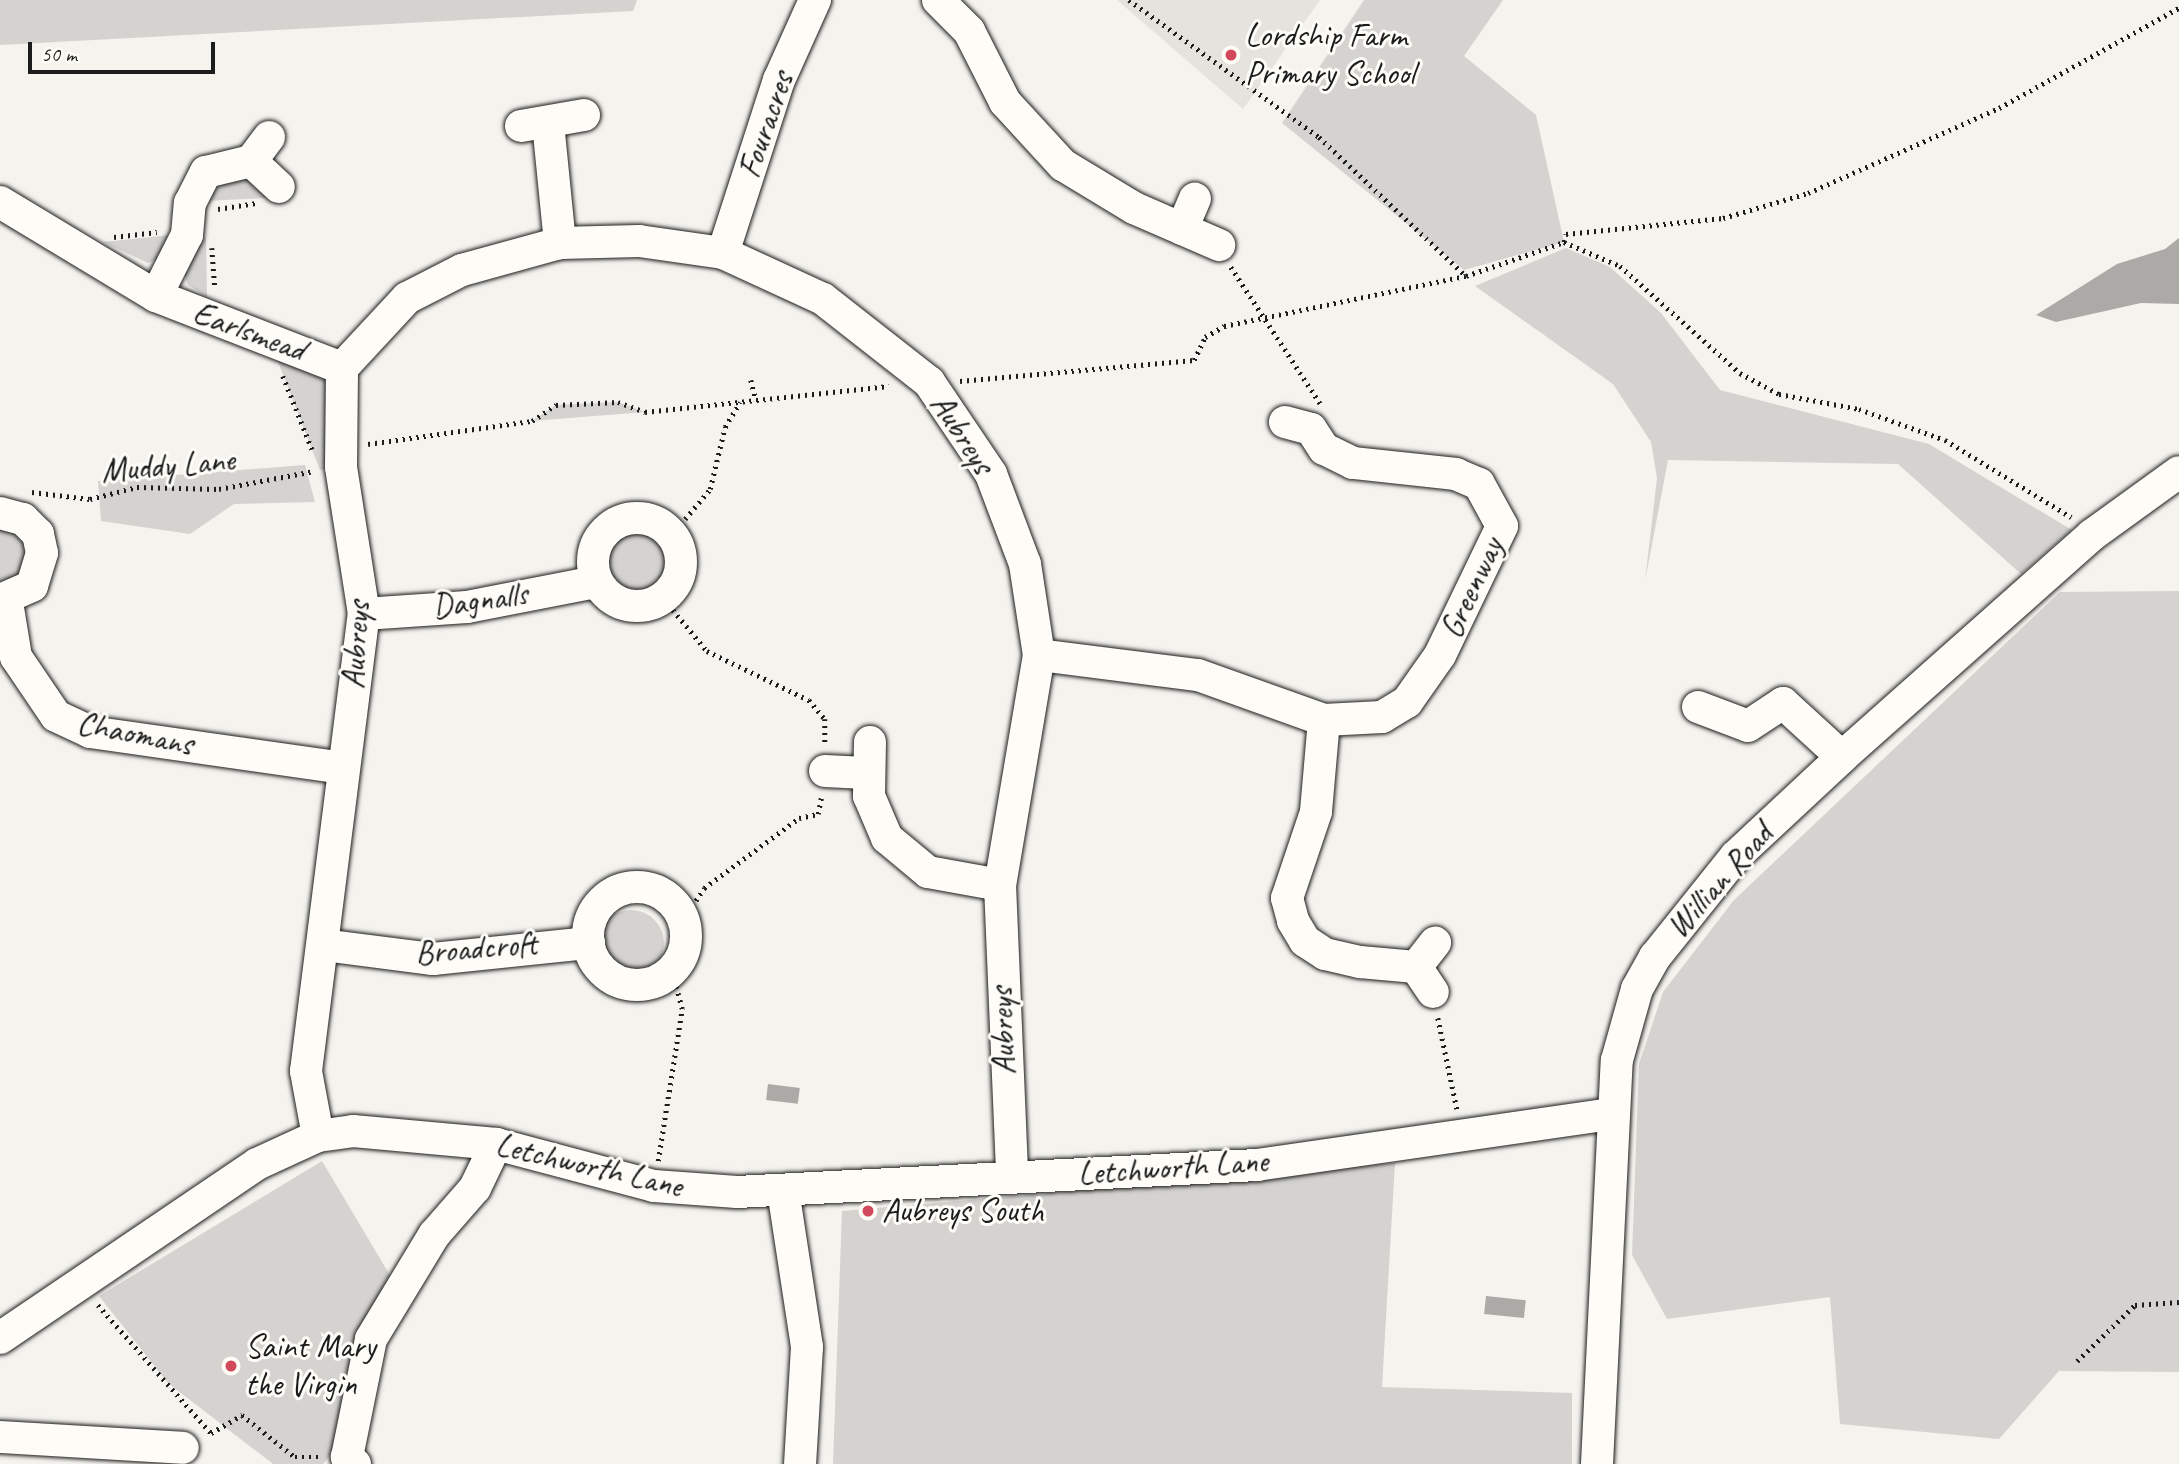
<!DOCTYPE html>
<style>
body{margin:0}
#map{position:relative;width:2179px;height:1464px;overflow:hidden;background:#f4f3ee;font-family:Caveat,sans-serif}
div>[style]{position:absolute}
.built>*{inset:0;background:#e4e3de}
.green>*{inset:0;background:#d4d3cf}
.round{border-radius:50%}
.water>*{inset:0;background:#abaaa6;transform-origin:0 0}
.path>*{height:4.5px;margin-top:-2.25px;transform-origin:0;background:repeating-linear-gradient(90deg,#1c1c1c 0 2px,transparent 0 7px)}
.roads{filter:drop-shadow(0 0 2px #1c1c1c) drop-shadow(0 0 2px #1c1c1c)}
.minor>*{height:32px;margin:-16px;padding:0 16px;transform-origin:16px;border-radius:16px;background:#fdfcf7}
.minor>.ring{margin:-16px;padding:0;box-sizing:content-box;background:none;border:32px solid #fdfcf7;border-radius:50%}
.dots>*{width:19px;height:19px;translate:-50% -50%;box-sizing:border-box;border:4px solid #fdfcf7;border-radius:50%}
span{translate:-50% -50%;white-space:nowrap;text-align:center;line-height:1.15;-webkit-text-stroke:6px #fdfcf7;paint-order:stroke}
.poi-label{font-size:33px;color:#1c1c1c}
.left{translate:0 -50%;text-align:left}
.street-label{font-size:33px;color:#1c1c1c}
.scale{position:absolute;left:28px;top:42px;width:187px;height:32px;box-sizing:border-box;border:4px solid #1c1c1c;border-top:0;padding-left:9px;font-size:21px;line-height:24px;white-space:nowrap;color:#1c1c1c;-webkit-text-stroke:5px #fdfcf7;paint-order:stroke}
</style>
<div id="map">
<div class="built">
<i style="clip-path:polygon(1117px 0,1320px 0,1243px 109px)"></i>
</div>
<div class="green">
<i style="clip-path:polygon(0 0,637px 0,633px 11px,0 45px)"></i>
<i style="clip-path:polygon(1364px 0,1503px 0,1464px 56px,1536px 115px,1564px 242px,1464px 270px,1282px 123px)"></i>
<i style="clip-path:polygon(235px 171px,272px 192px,266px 198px,204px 201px)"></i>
<i style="clip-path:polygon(180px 234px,161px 258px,148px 263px,103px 242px)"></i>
<i style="clip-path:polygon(199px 236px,206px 238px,207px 297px,188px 285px,183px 270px)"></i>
<i style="clip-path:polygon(1566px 248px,1610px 267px,1661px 313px,1720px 390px,1929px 444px,2072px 530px,2021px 574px,1898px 464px,1668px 460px,1645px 581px,1657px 478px,1651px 442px,1613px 384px,1475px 286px)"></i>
<i style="clip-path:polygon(270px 341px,342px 368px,341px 467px,320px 470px)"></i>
<i style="clip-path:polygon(618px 402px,645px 412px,532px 421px,556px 405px)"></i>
<i style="clip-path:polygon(305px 465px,315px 502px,234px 504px,190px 534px,101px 521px,98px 481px)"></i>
<i style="clip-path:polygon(0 513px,42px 553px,0 600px)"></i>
<i class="round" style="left:600px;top:525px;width:74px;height:74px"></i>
<i style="clip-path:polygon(2179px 591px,2179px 1372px,2059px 1371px,1999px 1439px,1840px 1424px,1830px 1297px,1667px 1319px,1632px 1255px,1639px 1064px,1663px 992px,1734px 900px,2060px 592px)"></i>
<i class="round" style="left:598px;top:910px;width:66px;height:66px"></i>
<i style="clip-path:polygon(322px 1161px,394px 1282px,341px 1431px,332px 1438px,339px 1436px,341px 1442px,323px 1464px,273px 1464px,168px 1383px,99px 1296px)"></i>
<i style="clip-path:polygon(1395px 1163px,1382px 1387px,1572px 1393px,1572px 1464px,833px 1464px,842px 1211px)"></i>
</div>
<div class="water">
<i style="clip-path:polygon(2179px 238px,2179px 304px,2141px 303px,2056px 322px,2036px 315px,2117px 264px,2165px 249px)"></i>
<i style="left:768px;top:1084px;width:32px;height:16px;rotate:7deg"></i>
<i style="left:1486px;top:1296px;width:40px;height:18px;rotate:6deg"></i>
</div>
<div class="path">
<i style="left:1129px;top:0;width:234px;rotate:35.8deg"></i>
<i style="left:1319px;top:137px;width:202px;rotate:43.4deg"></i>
<i style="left:218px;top:209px;width:39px;rotate:-9deg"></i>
<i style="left:114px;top:237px;width:43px;rotate:-6.6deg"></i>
<i style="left:1564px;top:242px;width:8px;rotate:-76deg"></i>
<i style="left:1566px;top:234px;width:158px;rotate:-5.8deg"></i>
<i style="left:1723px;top:218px;width:89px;rotate:-16.4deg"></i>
<i style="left:1808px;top:193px;width:209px;rotate:-24deg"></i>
<i style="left:1999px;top:108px;width:206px;rotate:-29.1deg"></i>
<i style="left:212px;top:248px;width:40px;rotate:85.7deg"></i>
<i style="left:1231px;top:267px;width:163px;rotate:56.8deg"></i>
<i style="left:283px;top:376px;width:79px;rotate:68.3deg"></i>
<i style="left:751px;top:380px;width:21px;rotate:76deg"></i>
<i style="left:960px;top:381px;width:235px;rotate:-5.1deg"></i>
<i style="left:1194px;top:360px;width:25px;rotate:-64deg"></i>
<i style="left:1205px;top:337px;width:22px;rotate:-30deg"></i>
<i style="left:1224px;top:326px;width:247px;rotate:-11.7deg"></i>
<i style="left:1466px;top:276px;width:104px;rotate:-19.1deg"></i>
<i style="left:1564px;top:242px;width:61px;rotate:23.2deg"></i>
<i style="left:1620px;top:266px;width:161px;rotate:41.7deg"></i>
<i style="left:1740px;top:373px;width:44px;rotate:28.3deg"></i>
<i style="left:1779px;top:394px;width:81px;rotate:10.6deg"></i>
<i style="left:1859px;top:409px;width:91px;rotate:19.8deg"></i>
<i style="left:1945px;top:440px;width:148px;rotate:31.4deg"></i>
<i style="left:368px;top:444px;width:166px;rotate:-8deg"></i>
<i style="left:532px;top:421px;width:29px;rotate:-34deg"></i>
<i style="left:556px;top:405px;width:62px;rotate:-2.8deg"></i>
<i style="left:618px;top:402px;width:29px;rotate:20deg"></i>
<i style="left:645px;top:412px;width:245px;rotate:-6.1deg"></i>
<i style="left:32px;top:492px;width:58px;rotate:6.9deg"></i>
<i style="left:90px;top:499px;width:49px;rotate:-14.3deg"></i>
<i style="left:137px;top:487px;width:82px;rotate:1.4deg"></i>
<i style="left:219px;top:489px;width:97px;rotate:-10.7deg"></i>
<i style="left:666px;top:527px;width:21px;rotate:-23deg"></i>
<i style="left:685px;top:519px;width:39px;rotate:-50deg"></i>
<i style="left:710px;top:489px;width:64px;rotate:-76.4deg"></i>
<i style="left:725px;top:427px;width:29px;rotate:-59deg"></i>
<i style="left:664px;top:599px;width:67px;rotate:50.4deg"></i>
<i style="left:707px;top:651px;width:113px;rotate:25.7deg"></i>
<i style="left:809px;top:700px;width:25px;rotate:50deg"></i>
<i style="left:825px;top:719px;width:25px;rotate:90deg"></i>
<i style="left:684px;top:918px;width:36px;rotate:-56deg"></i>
<i style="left:704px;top:888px;width:118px;rotate:-36.4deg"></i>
<i style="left:799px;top:818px;width:19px;rotate:-12deg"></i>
<i style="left:818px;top:814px;width:16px;rotate:-79deg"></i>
<i style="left:1438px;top:1018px;width:93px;rotate:78.2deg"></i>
<i style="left:658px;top:1161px;width:154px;rotate:-81deg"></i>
<i style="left:682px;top:1009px;width:39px;rotate:-105deg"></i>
<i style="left:98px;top:1305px;width:171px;rotate:48.6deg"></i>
<i style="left:211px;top:1433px;width:36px;rotate:-30deg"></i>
<i style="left:242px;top:1415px;width:68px;rotate:38.4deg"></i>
<i style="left:295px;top:1457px;width:25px"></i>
<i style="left:2077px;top:1361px;width:81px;rotate:-44deg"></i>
<i style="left:2135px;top:1305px;width:44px;rotate:-3.9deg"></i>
</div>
<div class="roads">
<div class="minor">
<i style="left:938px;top:0;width:44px;rotate:45deg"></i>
<i style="left:969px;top:31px;width:80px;rotate:63.1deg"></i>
<i style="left:1005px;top:102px;width:86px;rotate:47.4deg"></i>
<i style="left:1063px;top:165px;width:83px;rotate:31.2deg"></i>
<i style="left:1134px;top:208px;width:93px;rotate:23.5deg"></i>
<i style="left:548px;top:123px;width:121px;rotate:84.3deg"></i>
<i style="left:521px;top:126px;width:64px;rotate:-9.9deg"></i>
<i style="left:251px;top:161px;width:30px;rotate:-53deg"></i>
<i style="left:0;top:202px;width:182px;rotate:31.1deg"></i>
<i style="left:156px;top:296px;width:199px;rotate:21.2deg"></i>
<i style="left:1182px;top:229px;width:33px;rotate:-67deg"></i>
<i style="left:723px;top:253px;width:182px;rotate:-72.1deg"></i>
<i style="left:779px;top:80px;width:88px;rotate:-65.8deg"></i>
<i style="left:156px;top:296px;width:68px;rotate:-63.1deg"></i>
<i style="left:187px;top:235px;width:32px;rotate:-85deg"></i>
<i style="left:190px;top:203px;width:35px;rotate:-63deg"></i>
<i style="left:206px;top:172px;width:46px;rotate:-13.7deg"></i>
<i style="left:251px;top:161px;width:38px;rotate:43deg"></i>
<i style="left:0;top:513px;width:24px;rotate:15deg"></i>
<i style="left:23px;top:519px;width:21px;rotate:45deg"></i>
<i style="left:38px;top:534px;width:19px;rotate:78deg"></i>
<i style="left:42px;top:553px;width:34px;rotate:107deg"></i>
<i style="left:32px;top:586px;width:35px;rotate:156deg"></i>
<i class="ring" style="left:593px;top:518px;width:56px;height:56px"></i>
<i style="left:7px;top:602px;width:56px;rotate:80.7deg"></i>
<i style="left:16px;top:657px;width:71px;rotate:55.9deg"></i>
<i style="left:56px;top:716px;width:38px;rotate:25deg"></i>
<i style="left:90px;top:732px;width:255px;rotate:8.1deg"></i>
<i style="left:364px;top:614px;width:103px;rotate:-3.9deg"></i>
<i style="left:467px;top:607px;width:131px;rotate:-11deg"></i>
<i style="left:1039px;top:655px;width:160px;rotate:7.2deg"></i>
<i style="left:1198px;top:675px;width:134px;rotate:19.7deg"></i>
<i style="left:1324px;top:720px;width:58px;rotate:-3deg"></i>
<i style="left:1382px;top:717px;width:29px;rotate:-31deg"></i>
<i style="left:1407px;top:702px;width:57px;rotate:-54.9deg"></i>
<i style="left:1440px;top:655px;width:143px;rotate:-64.3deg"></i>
<i style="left:1502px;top:526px;width:48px;rotate:-118.7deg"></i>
<i style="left:1479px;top:484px;width:25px;rotate:-157deg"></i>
<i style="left:1456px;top:474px;width:104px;rotate:-173.9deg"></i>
<i style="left:1353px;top:463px;width:32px;rotate:-154deg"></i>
<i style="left:1324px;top:449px;width:24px;rotate:-123deg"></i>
<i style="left:1311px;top:429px;width:27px;rotate:-165deg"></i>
<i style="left:1698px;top:707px;width:53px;rotate:20.8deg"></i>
<i style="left:1748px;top:726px;width:42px;rotate:-33.3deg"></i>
<i style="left:1783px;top:703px;width:80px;rotate:42.5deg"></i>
<i style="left:1324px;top:720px;width:92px;rotate:95deg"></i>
<i style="left:1316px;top:812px;width:91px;rotate:108.6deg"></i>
<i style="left:1287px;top:898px;width:24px;rotate:75deg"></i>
<i style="left:1293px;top:921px;width:23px;rotate:59deg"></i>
<i style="left:1305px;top:941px;width:24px;rotate:33deg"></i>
<i style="left:1325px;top:954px;width:36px;rotate:13deg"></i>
<i style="left:1360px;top:962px;width:56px;rotate:5.1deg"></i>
<i style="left:1416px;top:967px;width:31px;rotate:-52deg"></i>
<i style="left:870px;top:742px;width:54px;rotate:91.1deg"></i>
<i style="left:869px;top:796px;width:46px;rotate:66.8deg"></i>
<i style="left:887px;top:838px;width:53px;rotate:39.7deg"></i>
<i style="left:928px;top:872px;width:73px;rotate:10.2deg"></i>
<i style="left:825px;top:771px;width:41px;rotate:2.8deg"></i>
<i class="ring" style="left:588px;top:887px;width:66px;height:66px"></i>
<i style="left:323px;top:945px;width:111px;rotate:7.3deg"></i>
<i style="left:433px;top:959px;width:157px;rotate:-5.9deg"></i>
<i style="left:1416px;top:967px;width:30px;rotate:56deg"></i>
<i style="left:318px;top:1136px;width:66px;rotate:-100.5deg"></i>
<i style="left:306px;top:1071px;width:461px;rotate:-82.8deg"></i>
<i style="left:364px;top:614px;width:149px;rotate:-98.9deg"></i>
<i style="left:341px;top:467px;width:99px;rotate:-89.4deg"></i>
<i style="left:342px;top:368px;width:96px;rotate:-47.1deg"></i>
<i style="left:407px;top:298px;width:62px;rotate:-27deg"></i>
<i style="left:462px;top:270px;width:102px;rotate:-15.4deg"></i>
<i style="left:560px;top:243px;width:79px;rotate:-1.5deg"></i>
<i style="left:639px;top:241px;width:85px;rotate:8.1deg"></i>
<i style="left:723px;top:253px;width:110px;rotate:24.7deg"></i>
<i style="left:823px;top:299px;width:135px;rotate:38.1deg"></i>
<i style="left:929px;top:382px;width:111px;rotate:56deg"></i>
<i style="left:991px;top:474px;width:96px;rotate:69.3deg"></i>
<i style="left:1025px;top:564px;width:92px;rotate:81.3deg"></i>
<i style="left:1039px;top:655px;width:233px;rotate:99.6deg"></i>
<i style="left:1000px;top:885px;width:292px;rotate:87.6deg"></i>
<i style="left:783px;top:1190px;width:159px;rotate:81.3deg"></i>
<i style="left:807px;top:1347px;width:117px;rotate:93.4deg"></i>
<i style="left:0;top:1338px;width:310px;rotate:-34.1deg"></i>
<i style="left:257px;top:1164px;width:67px;rotate:-24.7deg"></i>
<i style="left:318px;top:1136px;width:35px;rotate:-8deg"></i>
<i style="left:353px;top:1131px;width:144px;rotate:5.2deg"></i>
<i style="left:496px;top:1144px;width:163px;rotate:14.9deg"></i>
<i style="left:654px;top:1186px;width:83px;rotate:4.1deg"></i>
<i style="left:737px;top:1192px;width:521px;rotate:-2.97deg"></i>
<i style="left:1257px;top:1165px;width:359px;rotate:-8.2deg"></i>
<i style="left:0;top:1437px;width:183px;rotate:3.4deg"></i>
<i style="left:355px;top:1464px;width:11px;rotate:-139deg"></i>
<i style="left:347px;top:1457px;width:120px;rotate:-78.5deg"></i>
<i style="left:371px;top:1339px;width:122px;rotate:-58.8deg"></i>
<i style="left:434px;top:1235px;width:62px;rotate:-48.9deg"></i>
<i style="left:475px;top:1188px;width:49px;rotate:-64.5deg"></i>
<i style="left:1597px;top:1464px;width:404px;rotate:-87.2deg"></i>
<i style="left:1617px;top:1060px;width:74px;rotate:-74.3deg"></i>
<i style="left:1637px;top:989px;width:37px;rotate:-61deg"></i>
<i style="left:1655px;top:957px;width:129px;rotate:-51.3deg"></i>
<i style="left:1736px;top:856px;width:145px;rotate:-43deg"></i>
<i style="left:1842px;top:757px;width:334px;rotate:-41.6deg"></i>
<i style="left:2092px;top:535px;width:107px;rotate:-35.9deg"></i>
</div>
</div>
<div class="dots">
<i style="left:1231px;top:55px;background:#d1495b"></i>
<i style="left:868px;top:1211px;background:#d1495b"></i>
<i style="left:231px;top:1366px;background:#d1495b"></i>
</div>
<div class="poi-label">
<span class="left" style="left:1245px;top:55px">Lordship Farm<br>Primary School</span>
<span class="left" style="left:882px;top:1211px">Aubreys South</span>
<span class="left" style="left:245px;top:1366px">Saint Mary<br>the Virgin</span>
</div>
<div class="street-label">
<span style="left:766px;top:125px;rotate:-71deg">Fouracres</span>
<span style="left:249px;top:332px;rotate:20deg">Earlsmead</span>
<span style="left:962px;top:434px;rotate:57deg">Aubreys</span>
<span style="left:168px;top:466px;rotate:-5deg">Muddy Lane</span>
<span style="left:1472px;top:588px;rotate:-65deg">Greenway</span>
<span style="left:480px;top:601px;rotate:-8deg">Dagnalls</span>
<span style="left:356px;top:645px;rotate:-86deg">Aubreys</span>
<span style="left:135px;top:734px;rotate:11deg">Chaomans</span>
<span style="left:1720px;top:881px;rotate:-48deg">Willian Road</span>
<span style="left:476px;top:949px;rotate:-5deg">Broadcroft</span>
<span style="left:1003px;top:1031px;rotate:-92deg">Aubreys</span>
<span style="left:589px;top:1166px;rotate:13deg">Letchworth Lane</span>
<span style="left:1173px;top:1168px;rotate:-4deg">Letchworth Lane</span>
</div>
<div class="scale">50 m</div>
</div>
